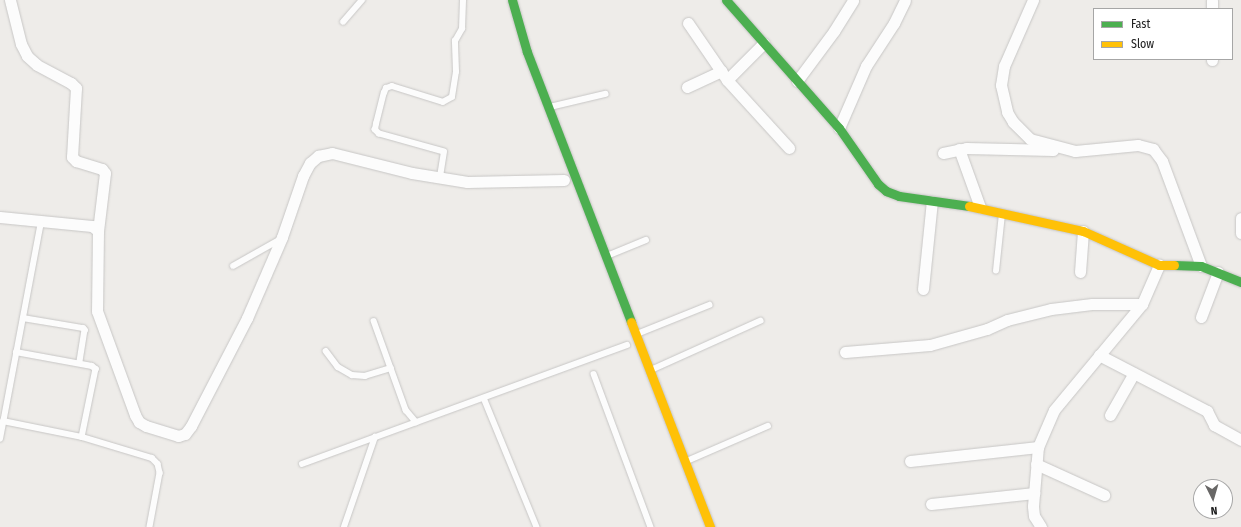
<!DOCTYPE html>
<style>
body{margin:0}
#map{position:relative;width:1241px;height:527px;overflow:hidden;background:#eeece9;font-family:"Fira Sans Condensed",sans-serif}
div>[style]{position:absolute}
.roads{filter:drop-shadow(0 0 1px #c7c6c5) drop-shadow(0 0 1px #c7c6c5)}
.lane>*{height:5.5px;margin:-2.75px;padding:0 2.75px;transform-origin:2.75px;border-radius:2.75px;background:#fcfcfc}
.street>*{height:11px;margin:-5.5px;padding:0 5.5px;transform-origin:5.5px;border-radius:5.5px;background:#fcfcfc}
.fast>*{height:9px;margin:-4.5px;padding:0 4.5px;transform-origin:4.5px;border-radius:4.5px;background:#4caf50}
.slow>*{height:9px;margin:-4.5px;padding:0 4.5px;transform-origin:4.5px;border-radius:4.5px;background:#ffc107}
span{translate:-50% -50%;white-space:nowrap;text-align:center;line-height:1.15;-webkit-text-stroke:3.5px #fff;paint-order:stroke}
.legend{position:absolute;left:1093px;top:8px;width:140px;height:52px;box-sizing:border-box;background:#fff;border:1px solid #a6a6a6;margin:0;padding:5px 7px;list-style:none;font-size:12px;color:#202020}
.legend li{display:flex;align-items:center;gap:8px;height:20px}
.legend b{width:20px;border:1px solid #a6a6a6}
.north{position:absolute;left:1193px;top:479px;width:40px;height:40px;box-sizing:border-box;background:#fff;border:1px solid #a6a6a6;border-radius:50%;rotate:175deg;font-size:11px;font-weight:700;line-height:16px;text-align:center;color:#202020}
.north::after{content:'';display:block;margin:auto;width:14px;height:18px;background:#686766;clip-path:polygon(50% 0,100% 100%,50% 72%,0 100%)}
</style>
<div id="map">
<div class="roads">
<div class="lane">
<i style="left:343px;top:22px;width:29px;rotate:-49deg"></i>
<i style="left:550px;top:107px;width:57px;rotate:-13.3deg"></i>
<i style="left:440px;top:177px;width:25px;rotate:-81deg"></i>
<i style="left:444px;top:152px;width:67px;rotate:-164.5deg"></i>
<i style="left:379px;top:134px;width:6px;rotate:-135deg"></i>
<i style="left:375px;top:130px;width:6px;rotate:-81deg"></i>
<i style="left:376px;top:124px;width:32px;rotate:-76deg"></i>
<i style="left:384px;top:93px;width:5px;rotate:-68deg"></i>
<i style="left:386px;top:88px;width:6px;rotate:-18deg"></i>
<i style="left:392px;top:86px;width:53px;rotate:17.4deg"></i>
<i style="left:443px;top:102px;width:10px;rotate:-29deg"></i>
<i style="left:452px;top:97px;width:25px;rotate:-81deg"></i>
<i style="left:456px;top:72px;width:31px;rotate:-92deg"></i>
<i style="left:455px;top:41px;width:14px;rotate:-60deg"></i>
<i style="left:462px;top:29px;width:29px;rotate:-88deg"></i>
<i style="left:607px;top:256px;width:42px;rotate:-22.3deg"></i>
<i style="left:233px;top:266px;width:53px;rotate:-29.5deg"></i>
<i style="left:996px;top:271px;width:57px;rotate:-84deg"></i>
<i style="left:23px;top:318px;width:61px;rotate:9.5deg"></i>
<i style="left:83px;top:328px;width:3px;rotate:45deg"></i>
<i style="left:85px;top:330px;width:33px;rotate:99deg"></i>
<i style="left:374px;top:321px;width:95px;rotate:70.2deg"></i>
<i style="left:406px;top:410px;width:16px;rotate:50deg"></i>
<i style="left:637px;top:334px;width:78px;rotate:-21.9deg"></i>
<i style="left:326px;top:351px;width:20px;rotate:53deg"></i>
<i style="left:338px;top:367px;width:16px;rotate:30deg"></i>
<i style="left:352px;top:375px;width:13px;rotate:4deg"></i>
<i style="left:365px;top:376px;width:27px;rotate:-17deg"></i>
<i style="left:16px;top:352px;width:77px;rotate:10.4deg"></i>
<i style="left:92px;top:366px;width:5px;rotate:37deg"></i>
<i style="left:96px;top:369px;width:69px;rotate:101.6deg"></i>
<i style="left:651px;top:370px;width:120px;rotate:-24.2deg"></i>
<i style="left:594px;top:374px;width:163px;rotate:69.6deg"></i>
<i style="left:484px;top:398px;width:139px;rotate:67.7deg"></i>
<i style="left:3px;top:421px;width:81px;rotate:11.4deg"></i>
<i style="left:82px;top:437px;width:73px;rotate:16.7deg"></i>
<i style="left:152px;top:458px;width:8px;rotate:45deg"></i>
<i style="left:158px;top:464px;width:9px;rotate:77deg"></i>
<i style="left:160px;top:473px;width:55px;rotate:100.5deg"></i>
<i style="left:0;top:439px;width:221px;rotate:-79.3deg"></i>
<i style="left:687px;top:461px;width:88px;rotate:-23.4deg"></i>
<i style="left:302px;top:464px;width:346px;rotate:-20.1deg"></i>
<i style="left:344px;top:527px;width:95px;rotate:-71deg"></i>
</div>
<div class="street">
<i style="left:10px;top:0;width:45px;rotate:76deg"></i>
<i style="left:21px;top:44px;width:13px;rotate:63deg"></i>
<i style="left:27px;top:56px;width:13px;rotate:42deg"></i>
<i style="left:37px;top:65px;width:38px;rotate:28deg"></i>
<i style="left:71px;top:83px;width:7px;rotate:45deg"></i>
<i style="left:76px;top:88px;width:69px;rotate:93.3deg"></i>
<i style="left:72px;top:157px;width:6px;rotate:45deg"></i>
<i style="left:76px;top:161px;width:27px;rotate:17deg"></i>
<i style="left:102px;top:169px;width:5px;rotate:53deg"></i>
<i style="left:105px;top:173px;width:58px;rotate:96.9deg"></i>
<i style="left:1033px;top:0;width:72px;rotate:113.7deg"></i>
<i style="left:1004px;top:66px;width:19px;rotate:99deg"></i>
<i style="left:1001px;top:85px;width:28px;rotate:77deg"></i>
<i style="left:1007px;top:112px;width:12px;rotate:59deg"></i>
<i style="left:1013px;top:122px;width:24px;rotate:45deg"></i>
<i style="left:1030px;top:139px;width:47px;rotate:14.9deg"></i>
<i style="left:1075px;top:151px;width:63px;rotate:-5.4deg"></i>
<i style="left:1138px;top:145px;width:16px;rotate:15deg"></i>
<i style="left:1153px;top:149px;width:15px;rotate:53deg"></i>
<i style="left:1162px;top:161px;width:112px;rotate:69.6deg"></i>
<i style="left:1212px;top:9px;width:9px;rotate:-90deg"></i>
<i style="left:688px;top:23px;width:69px;rotate:55.6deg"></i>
<i style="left:727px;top:80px;width:92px;rotate:47.6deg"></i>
<i style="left:1212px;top:60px;width:1px;rotate:-90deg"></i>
<i style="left:727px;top:80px;width:52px;rotate:-45deg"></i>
<i style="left:797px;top:81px;width:62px;rotate:-53.5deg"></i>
<i style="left:834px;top:31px;width:36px;rotate:-58deg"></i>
<i style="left:687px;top:87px;width:38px;rotate:-25deg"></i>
<i style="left:839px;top:128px;width:68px;rotate:-66.5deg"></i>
<i style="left:866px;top:66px;width:51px;rotate:-56.9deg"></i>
<i style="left:894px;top:23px;width:25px;rotate:-64deg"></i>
<i style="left:959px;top:149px;width:62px;rotate:70.1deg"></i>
<i style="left:943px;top:153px;width:24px;rotate:-12deg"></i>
<i style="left:966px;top:148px;width:87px;rotate:1.3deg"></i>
<i style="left:0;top:217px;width:92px;rotate:5.6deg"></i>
<i style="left:92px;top:226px;width:8px;rotate:40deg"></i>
<i style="left:98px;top:231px;width:80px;rotate:90.7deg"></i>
<i style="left:97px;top:311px;width:111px;rotate:69.9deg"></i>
<i style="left:135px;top:415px;width:8px;rotate:60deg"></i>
<i style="left:139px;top:422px;width:8px;rotate:30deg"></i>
<i style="left:146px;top:426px;width:34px;rotate:17deg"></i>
<i style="left:178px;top:436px;width:7px;rotate:-16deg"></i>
<i style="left:185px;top:434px;width:10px;rotate:-53deg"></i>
<i style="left:191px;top:426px;width:122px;rotate:-62.6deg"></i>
<i style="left:247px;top:318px;width:88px;rotate:-66.6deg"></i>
<i style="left:282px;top:237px;width:65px;rotate:-71deg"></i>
<i style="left:303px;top:176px;width:15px;rotate:-62deg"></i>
<i style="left:310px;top:163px;width:11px;rotate:-41deg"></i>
<i style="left:318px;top:156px;width:14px;rotate:-12deg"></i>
<i style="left:332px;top:153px;width:82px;rotate:14deg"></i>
<i style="left:412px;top:173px;width:56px;rotate:9.3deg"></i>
<i style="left:467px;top:182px;width:97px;rotate:-1.2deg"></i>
<i style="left:1241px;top:218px;width:15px;rotate:90deg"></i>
<i style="left:1080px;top:272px;width:41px;rotate:-85.8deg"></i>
<i style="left:923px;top:289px;width:88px;rotate:-84.2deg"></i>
<i style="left:1201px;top:317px;width:48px;rotate:-69.3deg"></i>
<i style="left:845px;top:352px;width:85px;rotate:-4.7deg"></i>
<i style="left:930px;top:345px;width:59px;rotate:-15.7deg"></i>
<i style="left:987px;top:329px;width:22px;rotate:-24deg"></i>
<i style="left:1007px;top:320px;width:45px;rotate:-14deg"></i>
<i style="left:1051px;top:309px;width:41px;rotate:-7deg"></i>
<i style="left:1092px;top:304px;width:50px"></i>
<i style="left:1099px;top:355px;width:122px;rotate:27.4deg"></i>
<i style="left:1207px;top:411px;width:16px;rotate:63deg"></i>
<i style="left:1214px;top:425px;width:31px;rotate:29deg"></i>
<i style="left:1110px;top:415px;width:48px;rotate:-60.3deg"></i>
<i style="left:910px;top:461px;width:129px;rotate:-6.2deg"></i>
<i style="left:1036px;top:464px;width:75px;rotate:24.5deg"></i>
<i style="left:931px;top:504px;width:104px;rotate:-6.1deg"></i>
<i style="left:1041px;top:527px;width:13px;rotate:-122deg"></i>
<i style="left:1034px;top:516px;width:10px;rotate:-96deg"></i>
<i style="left:1033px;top:506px;width:59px;rotate:-85.2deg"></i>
<i style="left:1038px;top:447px;width:40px;rotate:-66.6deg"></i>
<i style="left:1054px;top:410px;width:138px;rotate:-50.3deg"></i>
<i style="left:1142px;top:304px;width:43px;rotate:-66.4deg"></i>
</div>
<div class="fast">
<i style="left:512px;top:0;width:54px;rotate:73.9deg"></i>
<i style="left:527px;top:52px;width:289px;rotate:68.9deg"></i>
<i style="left:726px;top:0;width:171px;rotate:48.6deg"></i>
<i style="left:839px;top:128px;width:68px;rotate:55.1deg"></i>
<i style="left:878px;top:184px;width:11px;rotate:41deg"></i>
<i style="left:886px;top:191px;width:14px;rotate:21deg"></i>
<i style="left:899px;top:196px;width:71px;rotate:8.1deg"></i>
<i style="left:1174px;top:265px;width:27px;rotate:2deg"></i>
<i style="left:1201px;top:266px;width:43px;rotate:21.8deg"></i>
</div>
<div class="slow">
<i style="left:969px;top:206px;width:117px;rotate:12.4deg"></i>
<i style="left:1083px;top:231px;width:83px;rotate:24.1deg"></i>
<i style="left:1159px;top:265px;width:15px"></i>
<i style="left:631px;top:322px;width:220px;rotate:68.9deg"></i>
</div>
</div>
<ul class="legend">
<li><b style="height:5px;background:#4caf50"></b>Fast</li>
<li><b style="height:5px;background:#ffc107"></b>Slow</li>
</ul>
<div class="north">N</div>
</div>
